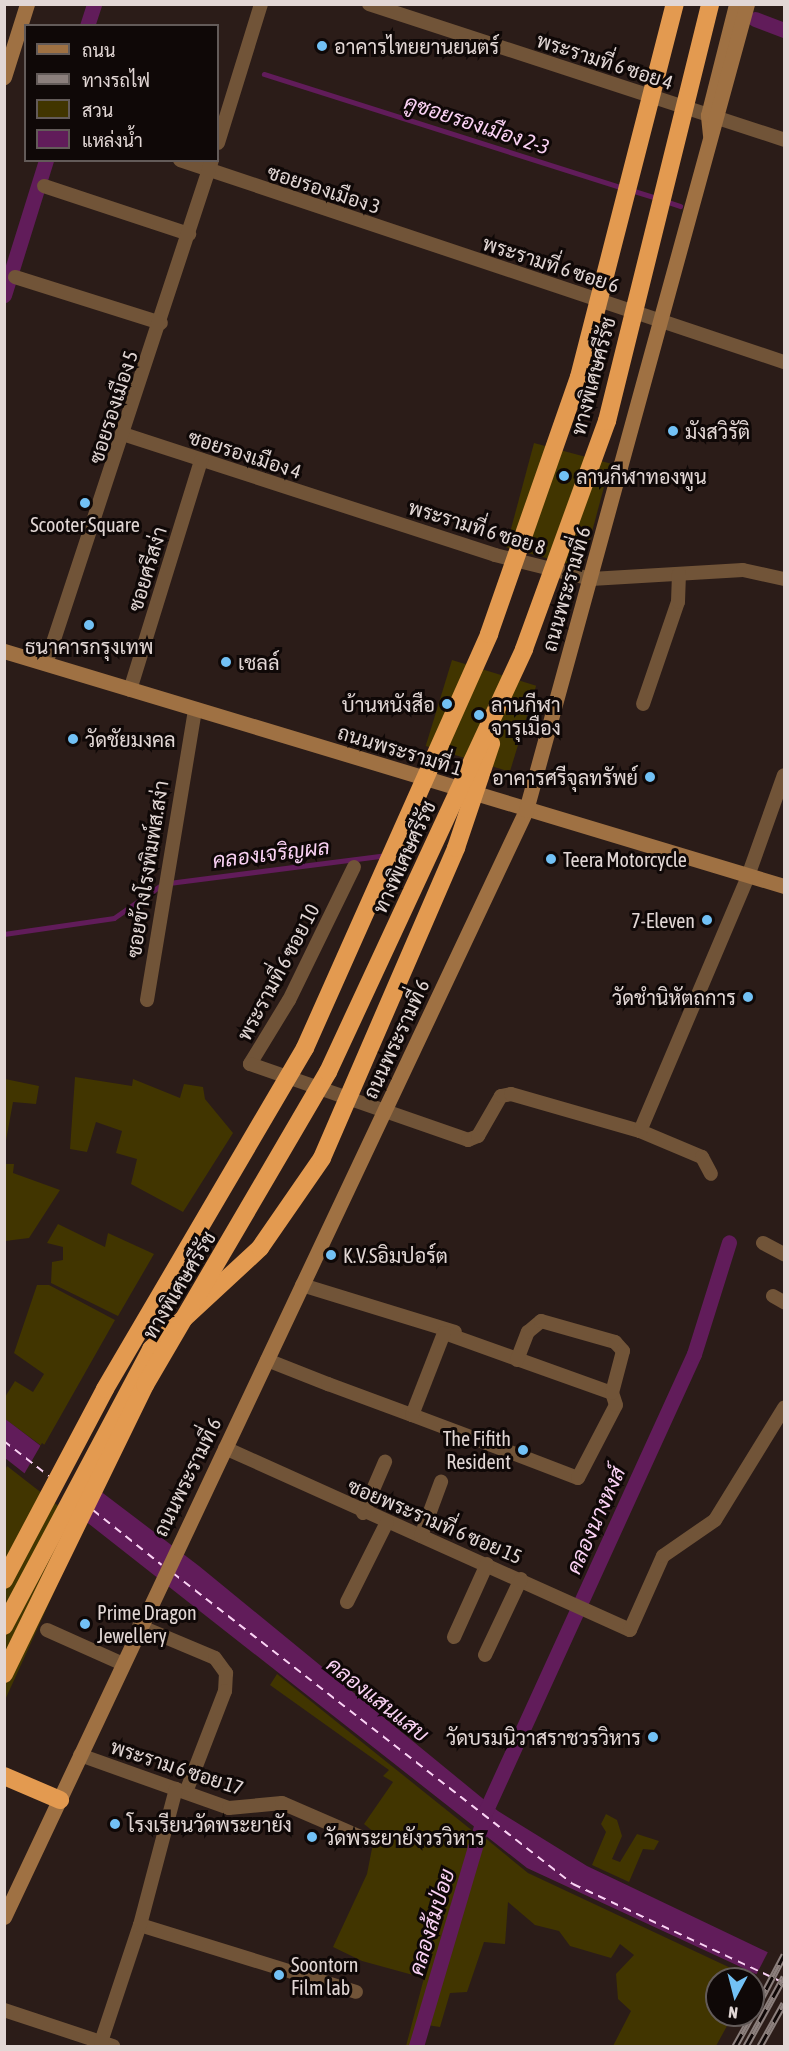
<!DOCTYPE html>
<meta charset="utf-8">
<style>
body{margin:0}
#map{position:relative;width:789px;height:2051px;overflow:hidden;background:#2b1c18;font-family:"Asap Condensed",Sarabun,sans-serif}
div>[style]{position:absolute}
.green>*{inset:0;background:#413500;transform-origin:0 0}
.water>*{inset:0;background:#611c5a}
.pier>*{inset:0;background:#2b1c18}
.stream>*{height:4.5px;margin:-2.25px;padding:0 2.25px;transform-origin:2.25px;border-radius:2.25px;background:#611c5a}
.canal>*{height:15px;margin:-7.5px;padding:0 7.5px;transform-origin:7.5px;border-radius:7.5px;background:#611c5a}
.ferry>*{height:1.5px;margin-top:-0.75px;transform-origin:0;background:repeating-linear-gradient(90deg,#fad2f4 0 8px,transparent 0 14px)}
.minor>*{height:14px;margin:-7px;padding:0 7px;transform-origin:7px;border-radius:7px;background:#715438}
.secondary>*{height:15px;margin:-7.5px;padding:0 7.5px;transform-origin:7.5px;border-radius:7.5px;background:#9f7143}
.motorway>*{height:18px;margin:-9px;padding:0 9px;transform-origin:9px;border-radius:9px;background:#e39a50}
.rail>*{height:7px;margin-top:-3.5px;transform-origin:0;background:repeating-linear-gradient(90deg,#0f0807 0 14px,#8b7f7c 0 28px);box-sizing:border-box;border-block:2px solid #8b7f7c}
.motorway-bridge>*{height:18px;margin:-9px;padding:0 9px;transform-origin:9px;border-radius:9px;background:#e39a50}
.dots>*{width:16px;height:16px;translate:-50% -50%;box-sizing:border-box;border:3px solid #0f0807;border-radius:50%}
span{translate:-50% -50%;white-space:nowrap;text-align:center;line-height:1.15;-webkit-text-stroke:6px #0f0807;paint-order:stroke}
.poi-label{font-size:20px;color:#e2d7d5}
.left{translate:0 -50%;text-align:left}
.right{translate:-100% -50%;text-align:right}
.street-label{font-size:20px;color:#e2d7d5}
.water-label{font-size:21px;color:#fad2f4;font-style:italic}
.frame{position:absolute;inset:0;border:6px solid #e2d7d5;pointer-events:none}
.legend{position:absolute;left:24px;top:24px;width:195px;height:138px;box-sizing:border-box;background:#0f0807;border:2px solid #635b59;margin:0;padding:8px 10px;list-style:none;font-size:18px;color:#e2d7d5}
.legend li{display:flex;align-items:center;gap:12px;height:30px}
.legend b{width:30px;border:2px solid #635b59}
.north{position:absolute;left:705px;top:1967px;width:60px;height:60px;box-sizing:border-box;background:#0f0807;border:2px solid #635b59;border-radius:50%;rotate:187deg;font-size:16px;font-weight:700;line-height:24px;text-align:center;color:#e2d7d5}
.north::after{content:'';display:block;margin:auto;width:21px;height:27px;background:#72c1f5;clip-path:polygon(50% 0,100% 100%,50% 72%,0 100%)}
</style>
<div id="map">
<div class="green">
<i style="left:534px;top:443px;width:79px;height:108px;rotate:15deg"></i>
<i style="left:452px;top:660px;width:88px;height:90px;rotate:17deg"></i>
<i style="clip-path:polygon(75px 1077px,132px 1086px,133px 1079px,180px 1098px,184px 1084px,203px 1087px,205px 1099px,233px 1133px,183px 1212px,131px 1184px,137px 1159px,116px 1153px,122px 1131px,96px 1122px,87px 1152px,70px 1149px)"></i>
<i style="clip-path:polygon(5px 1079px,39px 1086px,36px 1104px,13px 1102px,5px 1146px)"></i>
<i style="clip-path:polygon(4px 1164px,14px 1164px,13px 1173px,60px 1190px,29px 1238px,5px 1241px)"></i>
<i style="clip-path:polygon(58px 1224px,105px 1247px,108px 1233px,154px 1254px,118px 1316px,51px 1283px,52px 1262px,63px 1260px,63px 1247px,47px 1243px)"></i>
<i style="clip-path:polygon(37px 1285px,49px 1285px,115px 1320px,43px 1447px,5px 1419px,5px 1397px,15px 1381px,33px 1392px,44px 1374px,14px 1353px)"></i>
<i style="clip-path:polygon(7px 1466px,84px 1526px,5px 1700px,4px 1473px)"></i>
<i style="clip-path:polygon(277px 1674px,479px 1836px,414px 2046px,406px 2046px,424px 1978px,362px 1961px,333px 1947px,367px 1874px,375px 1833px,364px 1824px,393px 1782px,383px 1776px,389px 1770px,270px 1685px)"></i>
<i style="clip-path:polygon(606px 1814px,617px 1820px,622px 1836px,612px 1859px,620px 1862px,637px 1834px,659px 1841px,654px 1850px,643px 1849px,629px 1882px,592px 1865px,606px 1832px,601px 1824px)"></i>
<i style="clip-path:polygon(484px 1837px,528px 1873px,752px 1978px,717px 1979px,717px 2015px,733px 2015px,716px 2046px,613px 2046px,631px 2011px,618px 1999px,616px 1974px,634px 1955px,620px 1944px,611px 1958px,570px 1946px,559px 1931px,535px 1925px,508px 1902px,505px 1944px,484px 1942px,467px 1992px,450px 1993px,440px 2027px,427px 2025px)"></i>
</div>
<div class="water">
<i style="clip-path:polygon(4px 1418px,199px 1566px,498px 1811px,587px 1866px,784px 1960px,784px 1987px,527px 1868px,5px 1458px)"></i>
</div>
<div class="pier">
<i style="clip-path:polygon(42px 1443px,102px 1488px,83px 1522px,23px 1476px)"></i>
<i style="clip-path:polygon(769px 1950px,784px 1957px,784px 1990px,755px 1977px)"></i>
</div>
<div class="stream">
<i style="left:264px;top:74px;width:377px;rotate:17.6deg"></i>
<i style="left:631px;top:190px;width:27px;rotate:17deg"></i>
<i style="left:665px;top:201px;width:16px;rotate:18deg"></i>
<i style="left:169px;top:883px;width:214px;rotate:-7.3deg"></i>
<i style="left:4px;top:934px;width:111px;rotate:-8.3deg"></i>
<i style="left:114px;top:918px;width:60px;rotate:-34.8deg"></i>
</div>
<div class="canal">
<i style="left:755px;top:19px;width:31px;rotate:21deg"></i>
<i style="left:87px;top:26px;width:23px;rotate:-72deg"></i>
<i style="left:4px;top:295px;width:141px;rotate:-72.7deg"></i>
<i style="left:416px;top:2046px;width:246px;rotate:-73.5deg"></i>
<i style="left:486px;top:1810px;width:501px;rotate:-65.48deg"></i>
<i style="left:694px;top:1354px;width:117px;rotate:-72.6deg"></i>
</div>
<div class="ferry">
<i style="left:4px;top:1441px;width:57px;rotate:37.9deg"></i>
<i style="left:93px;top:1510px;width:88px;rotate:38.6deg"></i>
<i style="left:173px;top:1573px;width:507px;rotate:37.87deg"></i>
<i style="left:573px;top:1884px;width:233px;rotate:25.1deg"></i>
</div>
<div class="minor">
<i style="left:369px;top:4px;width:437px;rotate:18.1deg"></i>
<i style="left:218px;top:143px;width:145px;rotate:-72.8deg"></i>
<i style="left:180px;top:160px;width:637px;rotate:18.49deg"></i>
<i style="left:44px;top:186px;width:153px;rotate:18.3deg"></i>
<i style="left:15px;top:277px;width:153px;rotate:17.5deg"></i>
<i style="left:126px;top:435px;width:388px;rotate:18deg"></i>
<i style="left:495px;top:555px;width:99px;rotate:14deg"></i>
<i style="left:591px;top:579px;width:152px;rotate:-3.4deg"></i>
<i style="left:743px;top:570px;width:42px;rotate:12.4deg"></i>
<i style="left:46px;top:664px;width:531px;rotate:-71.77deg"></i>
<i style="left:130px;top:690px;width:241px;rotate:-72.8deg"></i>
<i style="left:643px;top:704px;width:108px;rotate:-71.1deg"></i>
<i style="left:678px;top:602px;width:28px;rotate:-88deg"></i>
<i style="left:354px;top:867px;width:148px;rotate:116deg"></i>
<i style="left:289px;top:1000px;width:75px;rotate:121.4deg"></i>
<i style="left:250px;top:1064px;width:231px;rotate:19.2deg"></i>
<i style="left:468px;top:1140px;width:11px;rotate:-22deg"></i>
<i style="left:478px;top:1136px;width:46px;rotate:-60.1deg"></i>
<i style="left:501px;top:1096px;width:10px;rotate:-11deg"></i>
<i style="left:511px;top:1094px;width:134px;rotate:16deg"></i>
<i style="left:640px;top:1131px;width:67px;rotate:22.8deg"></i>
<i style="left:702px;top:1157px;width:19px;rotate:62deg"></i>
<i style="left:147px;top:1000px;width:295px;rotate:-80.6deg"></i>
<i style="left:640px;top:1131px;width:277px;rotate:-67deg"></i>
<i style="left:748px;top:876px;width:107px;rotate:-70.4deg"></i>
<i style="left:763px;top:1243px;width:24px;rotate:28deg"></i>
<i style="left:302px;top:1285px;width:160px;rotate:17.1deg"></i>
<i style="left:773px;top:1296px;width:13px;rotate:29deg"></i>
<i style="left:267px;top:1360px;width:66px;rotate:21.5deg"></i>
<i style="left:328px;top:1384px;width:90px;rotate:20.3deg"></i>
<i style="left:412px;top:1415px;width:99px;rotate:20.6deg"></i>
<i style="left:505px;top:1450px;width:78px;rotate:21deg"></i>
<i style="left:578px;top:1478px;width:82px;rotate:-62.5deg"></i>
<i style="left:616px;top:1405px;width:13px;rotate:-108deg"></i>
<i style="left:612px;top:1393px;width:178px;rotate:-160.3deg"></i>
<i style="left:444px;top:1333px;width:88px;rotate:111.3deg"></i>
<i style="left:517px;top:1360px;width:30px;rotate:-69deg"></i>
<i style="left:528px;top:1332px;width:17px;rotate:-40deg"></i>
<i style="left:541px;top:1321px;width:77px;rotate:15.8deg"></i>
<i style="left:615px;top:1342px;width:12px;rotate:48deg"></i>
<i style="left:623px;top:1351px;width:43px;rotate:104.7deg"></i>
<i style="left:225px;top:1448px;width:444px;rotate:24.2deg"></i>
<i style="left:630px;top:1630px;width:81px;rotate:-66deg"></i>
<i style="left:663px;top:1556px;width:63px;rotate:-34.7deg"></i>
<i style="left:715px;top:1520px;width:132px;rotate:-58.4deg"></i>
<i style="left:363px;top:1513px;width:56px;rotate:-66.7deg"></i>
<i style="left:421px;top:1536px;width:58px;rotate:-69.7deg"></i>
<i style="left:347px;top:1602px;width:89px;rotate:-63.4deg"></i>
<i style="left:139px;top:1626px;width:82px;rotate:22.8deg"></i>
<i style="left:215px;top:1658px;width:19px;rotate:54deg"></i>
<i style="left:226px;top:1673px;width:18px;rotate:93deg"></i>
<i style="left:225px;top:1691px;width:108px;rotate:111.1deg"></i>
<i style="left:47px;top:1630px;width:83px;rotate:24.1deg"></i>
<i style="left:454px;top:1637px;width:80px;rotate:-65.7deg"></i>
<i style="left:485px;top:1655px;width:84px;rotate:-64.7deg"></i>
<i style="left:80px;top:1755px;width:158px;rotate:19.6deg"></i>
<i style="left:229px;top:1808px;width:53px;rotate:-5.4deg"></i>
<i style="left:282px;top:1803px;width:88px;rotate:23.4deg"></i>
<i style="left:140px;top:1925px;width:226px;rotate:17.2deg"></i>
<i style="left:4px;top:2010px;width:115px;rotate:18.3deg"></i>
<i style="left:101px;top:2042px;width:123px;rotate:-71.6deg"></i>
<i style="left:140px;top:1925px;width:141px;rotate:-75.2deg"></i>
</div>
<div class="secondary">
<i style="left:4px;top:77px;width:77px;rotate:-72.5deg"></i>
<i style="left:710px;top:135px;width:20px;rotate:-96deg"></i>
<i style="left:708px;top:115px;width:114px;rotate:-75.8deg"></i>
<i style="left:4px;top:651px;width:815px;rotate:16.77deg"></i>
<i style="left:4px;top:1917px;width:1224px;rotate:-64.75deg"></i>
<i style="left:526px;top:810px;width:836px;rotate:-74.67deg"></i>
</div>
<div class="motorway">
<i style="left:4px;top:1626px;width:314px;rotate:-62deg"></i>
<i style="left:151px;top:1349px;width:149px;rotate:-42.8deg"></i>
<i style="left:260px;top:1248px;width:109px;rotate:-55.4deg"></i>
<i style="left:4px;top:1776px;width:61px;rotate:23.2deg"></i>
</div>
<div class="rail">
<i style="left:753px;top:2014px;width:67px;rotate:-62.3deg"></i>
<i style="left:735px;top:2046px;width:35px;rotate:-61deg"></i>
<i style="left:746px;top:2046px;width:79px;rotate:-61.2deg"></i>
<i style="left:760px;top:2046px;width:49px;rotate:-60.8deg"></i>
</div>
<div class="motorway-bridge">
<i style="left:322px;top:1158px;width:338px;rotate:-66.6deg"></i>
<i style="left:456px;top:848px;width:110px;rotate:-71.4deg"></i>
<i style="left:4px;top:1580px;width:216px;rotate:-62.1deg"></i>
<i style="left:105px;top:1389px;width:395px;rotate:-59.6deg"></i>
<i style="left:305px;top:1048px;width:453px;rotate:-66deg"></i>
<i style="left:489px;top:634px;width:272px;rotate:-70.7deg"></i>
<i style="left:579px;top:377px;width:385px;rotate:-75.6deg"></i>
<i style="left:4px;top:1674px;width:322px;rotate:-64deg"></i>
<i style="left:145px;top:1385px;width:363px;rotate:-59.7deg"></i>
<i style="left:328px;top:1072px;width:466px;rotate:-65.1deg"></i>
<i style="left:524px;top:649px;width:243px;rotate:-70deg"></i>
<i style="left:607px;top:421px;width:430px;rotate:-76.1deg"></i>
</div>
<div class="dots">
<i style="left:322px;top:46px;background:#72c1f5"></i>
<i style="left:673px;top:431px;background:#72c1f5"></i>
<i style="left:564px;top:476px;background:#72c1f5"></i>
<i style="left:85px;top:503px;background:#72c1f5"></i>
<i style="left:89px;top:625px;background:#72c1f5"></i>
<i style="left:226px;top:662px;background:#72c1f5"></i>
<i style="left:447px;top:704px;background:#72c1f5"></i>
<i style="left:479px;top:715px;background:#72c1f5"></i>
<i style="left:73px;top:739px;background:#72c1f5"></i>
<i style="left:650px;top:777px;background:#72c1f5"></i>
<i style="left:551px;top:859px;background:#72c1f5"></i>
<i style="left:707px;top:920px;background:#72c1f5"></i>
<i style="left:748px;top:997px;background:#72c1f5"></i>
<i style="left:331px;top:1255px;background:#72c1f5"></i>
<i style="left:523px;top:1450px;background:#72c1f5"></i>
<i style="left:85px;top:1624px;background:#72c1f5"></i>
<i style="left:653px;top:1737px;background:#72c1f5"></i>
<i style="left:115px;top:1824px;background:#72c1f5"></i>
<i style="left:312px;top:1837px;background:#72c1f5"></i>
<i style="left:279px;top:1975px;background:#72c1f5"></i>
</div>
<div class="poi-label">
<span class="left" style="left:334px;top:46px">อาคารไทยยานยนตร์</span>
<span class="left" style="left:685px;top:431px">มังสวิรัติ</span>
<span class="left" style="left:576px;top:476px">ลานกีฬาทองพูน</span>
<span style="left:85px;top:524px">Scooter Square</span>
<span style="left:89px;top:646px">ธนาคารกรุงเทพ</span>
<span class="left" style="left:238px;top:662px">เชลล์</span>
<span class="right" style="left:435px;top:704px">บ้านหนังสือ</span>
<span class="left" style="left:491px;top:716px">ลานกีฬา<br>จารุเมือง</span>
<span class="left" style="left:85px;top:739px">วัดชัยมงคล</span>
<span class="right" style="left:638px;top:777px">อาคารศรีจุลทรัพย์</span>
<span class="left" style="left:563px;top:859px">Teera Motorcycle</span>
<span class="right" style="left:695px;top:920px">7-Eleven</span>
<span class="right" style="left:736px;top:997px">วัดชำนิหัตถการ</span>
<span class="left" style="left:343px;top:1255px">K.V.Sอิมปอร์ต</span>
<span class="right" style="left:511px;top:1450px">The Fifith<br>Resident</span>
<span class="left" style="left:97px;top:1624px">Prime Dragon<br>Jewellery</span>
<span class="right" style="left:641px;top:1737px">วัดบรมนิวาสราชวรวิหาร</span>
<span class="left" style="left:127px;top:1824px">โรงเรียนวัดพระยายัง</span>
<span class="left" style="left:324px;top:1837px">วัดพระยายังวรวิหาร</span>
<span class="left" style="left:291px;top:1976px">Soontorn<br>Film lab</span>
</div>
<div class="street-label">
<span style="left:605px;top:61px;rotate:18deg">พระรามที่ 6 ซอย 4</span>
<span style="left:324px;top:189px;rotate:18deg">ซอยรองเมือง 3</span>
<span style="left:551px;top:264px;rotate:18deg">พระรามที่ 6 ซอย 6</span>
<span style="left:593px;top:376px;rotate:-75deg">ทางพิเศษศรีรัช</span>
<span style="left:113px;top:407px;rotate:-72deg">ซอยรองเมือง 5</span>
<span style="left:245px;top:454px;rotate:18deg">ซอยรองเมือง 4</span>
<span style="left:477px;top:527px;rotate:17deg">พระรามที่ 6 ซอย 8</span>
<span style="left:147px;top:569px;rotate:-73deg">ซอยศรีสง่า</span>
<span style="left:566px;top:589px;rotate:-74deg">ถนนพระรามที่ 6</span>
<span style="left:400px;top:750px;rotate:17deg">ถนนพระรามที่ 1</span>
<span style="left:404px;top:857px;rotate:-65deg">ทางพิเศษศรีรัช</span>
<span style="left:147px;top:869px;rotate:-81deg">ซอยข้างโรงพิมพ์ส.สง่า</span>
<span style="left:278px;top:972px;rotate:-62deg">พระรามที่ 6 ซอย 10</span>
<span style="left:396px;top:1039px;rotate:-65deg">ถนนพระรามที่ 6</span>
<span style="left:179px;top:1285px;rotate:-59deg">ทางพิเศษศรีรัช</span>
<span style="left:187px;top:1477px;rotate:-64deg">ถนนพระรามที่ 6</span>
<span style="left:435px;top:1521px;rotate:23deg">ซอยพระรามที่ 6 ซอย 15</span>
<span style="left:177px;top:1767px;rotate:18deg">พระราม 6 ซอย 17</span>
</div>
<div class="water-label">
<span style="left:477px;top:124px;rotate:18deg">คูซอยรองเมือง 2-3</span>
<span style="left:271px;top:853px;rotate:-7deg">คลองเจริญผล</span>
<span style="left:595px;top:1520px;rotate:-66deg">คลองนางหงส์</span>
<span style="left:378px;top:1699px;rotate:38deg">คลองแสนแสบ</span>
<span style="left:431px;top:1922px;rotate:-73deg">คลองส้มป่อย</span>
</div>
<div class="frame"></div>
<ul class="legend">
<li><b style="height:8px;background:#9f7143"></b>ถนน</li>
<li><b style="height:8px;background:#8b7f7c"></b>ทางรถไฟ</li>
<li><b style="height:16px;background:#413500"></b>สวน</li>
<li><b style="height:16px;background:#611c5a"></b>แหล่งน้ำ</li>
</ul>
<div class="north">N</div>
</div>
